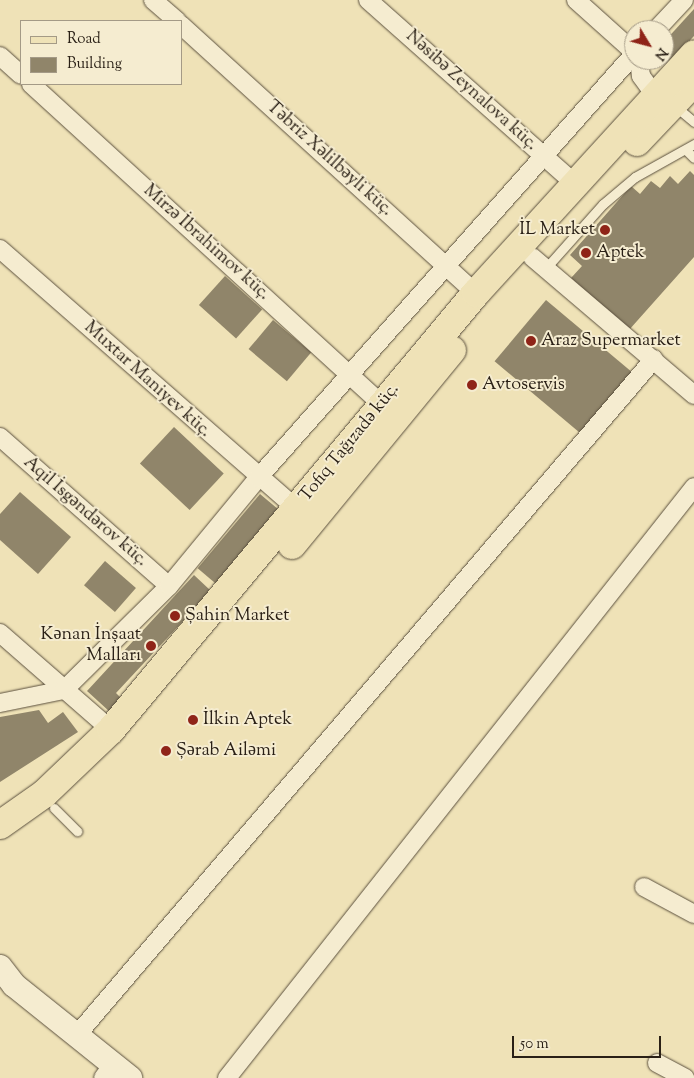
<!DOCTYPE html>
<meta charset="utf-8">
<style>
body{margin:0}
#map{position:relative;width:694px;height:1078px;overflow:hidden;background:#efe2b7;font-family:"Sorts Mill Goudy",serif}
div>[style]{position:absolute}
.building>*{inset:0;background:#90856a;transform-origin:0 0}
.roads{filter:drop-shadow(0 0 1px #5b503e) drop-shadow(0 0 1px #5b503e)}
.lane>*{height:9px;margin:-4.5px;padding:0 4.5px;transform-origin:4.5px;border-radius:4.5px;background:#f5ecd0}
.street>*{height:18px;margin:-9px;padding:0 9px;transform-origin:9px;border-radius:9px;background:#f5ecd0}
.secondary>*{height:24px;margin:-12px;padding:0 12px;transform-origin:12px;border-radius:12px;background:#f5ecd0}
.primary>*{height:28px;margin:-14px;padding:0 14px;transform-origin:14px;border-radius:14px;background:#efe2b7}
.dots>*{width:14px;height:14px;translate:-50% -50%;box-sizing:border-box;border:2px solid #f5ecd0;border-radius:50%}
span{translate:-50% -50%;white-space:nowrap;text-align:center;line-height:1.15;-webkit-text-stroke:4px #f5ecd0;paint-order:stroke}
.street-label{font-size:18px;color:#2a2016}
.poi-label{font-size:18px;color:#2a2016}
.right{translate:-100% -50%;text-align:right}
.left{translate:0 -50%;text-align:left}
.legend{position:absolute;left:20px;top:20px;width:162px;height:65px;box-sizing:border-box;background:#f5ecd0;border:1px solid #a49a86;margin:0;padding:6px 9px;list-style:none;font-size:15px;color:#2a2016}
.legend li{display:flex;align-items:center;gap:10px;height:25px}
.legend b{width:25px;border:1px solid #a49a86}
.north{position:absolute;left:624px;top:20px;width:50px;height:50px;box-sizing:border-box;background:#f5ecd0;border:1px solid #a49a86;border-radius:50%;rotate:127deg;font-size:14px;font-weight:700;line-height:20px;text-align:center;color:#2a2016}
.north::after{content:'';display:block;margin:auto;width:18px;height:22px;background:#8f2418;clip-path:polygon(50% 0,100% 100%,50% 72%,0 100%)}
.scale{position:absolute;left:512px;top:1036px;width:149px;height:22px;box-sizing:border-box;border:2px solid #2a2016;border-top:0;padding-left:6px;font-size:15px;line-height:18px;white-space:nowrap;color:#2a2016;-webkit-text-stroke:4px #f5ecd0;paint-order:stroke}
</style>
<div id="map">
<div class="building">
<i style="clip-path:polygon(694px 9px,694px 36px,667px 65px,662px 60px,664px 42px)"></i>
<i style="clip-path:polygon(690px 171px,694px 175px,694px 257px,629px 330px,571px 278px,582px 266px,570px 255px,631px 186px,640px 194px,651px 181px,660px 188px,670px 176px,678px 184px)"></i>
<i style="left:225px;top:276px;width:50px;height:39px;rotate:42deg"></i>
<i style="left:546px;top:300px;width:114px;height:80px;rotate:40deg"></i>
<i style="left:273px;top:320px;width:50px;height:38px;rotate:40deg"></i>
<i style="left:174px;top:427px;width:68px;height:50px;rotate:43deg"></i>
<i style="clip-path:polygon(20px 492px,71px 537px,38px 574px,0 540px,0 514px)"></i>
<i style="left:260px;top:494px;width:25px;height:97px;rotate:40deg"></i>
<i style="left:105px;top:561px;width:41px;height:32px;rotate:41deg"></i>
<i style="clip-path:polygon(194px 575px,211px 591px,116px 693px,122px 699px,110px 712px,87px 691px)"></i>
<i style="clip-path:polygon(39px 710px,48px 723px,63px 712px,78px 732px,0 782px,0 717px)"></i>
</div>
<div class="roads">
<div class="lane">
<i style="left:675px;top:106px;width:25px;rotate:40deg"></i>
<i style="left:686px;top:150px;width:11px;rotate:45deg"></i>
<i style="left:545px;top:269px;width:87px;rotate:-48.3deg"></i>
<i style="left:603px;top:204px;width:42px;rotate:-40.2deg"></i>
<i style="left:635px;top:177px;width:68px;rotate:-29.2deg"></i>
<i style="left:54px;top:808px;width:33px;rotate:45deg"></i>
</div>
<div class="street">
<i style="left:153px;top:0;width:32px;rotate:41deg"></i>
<i style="left:368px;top:0;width:276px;rotate:41.6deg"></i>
<i style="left:576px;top:0;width:78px;rotate:41.9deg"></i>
<i style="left:181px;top:25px;width:399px;rotate:42.3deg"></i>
<i style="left:656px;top:30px;width:41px;rotate:-47deg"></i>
<i style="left:0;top:56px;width:28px;rotate:42deg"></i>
<i style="left:639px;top:60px;width:16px;rotate:83deg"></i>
<i style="left:641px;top:76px;width:24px;rotate:54deg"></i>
<i style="left:31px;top:84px;width:474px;rotate:42.4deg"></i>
<i style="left:0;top:249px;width:395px;rotate:41.2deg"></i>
<i style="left:532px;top:257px;width:213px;rotate:40.4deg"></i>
<i style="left:0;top:437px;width:225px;rotate:41.4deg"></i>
<i style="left:0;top:633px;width:147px;rotate:41.1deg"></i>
<i style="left:0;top:703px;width:65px;rotate:-11.5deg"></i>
<i style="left:64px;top:690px;width:148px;rotate:-44.7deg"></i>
<i style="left:169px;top:586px;width:140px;rotate:-50.5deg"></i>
<i style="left:258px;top:478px;width:567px;rotate:-48.43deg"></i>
<i style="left:644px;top:887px;width:57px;rotate:28.4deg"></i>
<i style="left:76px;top:1036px;width:890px;rotate:-49.51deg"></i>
<i style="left:657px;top:1063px;width:32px;rotate:28deg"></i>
<i style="left:103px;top:1078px;width:17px;rotate:-54deg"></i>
<i style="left:227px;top:1078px;width:753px;rotate:-51.68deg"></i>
</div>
<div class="secondary">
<i style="left:0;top:967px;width:23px;rotate:52deg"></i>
<i style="left:14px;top:985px;width:149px;rotate:38.7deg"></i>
</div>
<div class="primary">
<i style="left:637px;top:142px;width:83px;rotate:-46.5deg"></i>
<i style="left:292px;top:545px;width:252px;rotate:-50.6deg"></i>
<i style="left:0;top:825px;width:54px;rotate:-35.2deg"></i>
<i style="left:44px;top:794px;width:93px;rotate:-43.7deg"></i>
<i style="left:111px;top:730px;width:569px;rotate:-50.13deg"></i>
<i style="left:476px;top:293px;width:323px;rotate:-47.6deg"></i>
</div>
</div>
<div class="dots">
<i style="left:605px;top:230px;background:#8f2418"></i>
<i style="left:586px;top:253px;background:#8f2418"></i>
<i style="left:531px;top:341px;background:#8f2418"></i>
<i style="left:472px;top:385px;background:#8f2418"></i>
<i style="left:175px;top:616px;background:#8f2418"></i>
<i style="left:151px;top:646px;background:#8f2418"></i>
<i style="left:193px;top:720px;background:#8f2418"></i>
<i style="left:166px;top:751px;background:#8f2418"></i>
</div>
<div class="street-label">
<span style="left:471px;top:91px;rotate:42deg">Nəsibə Zeynalova küç.</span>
<span style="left:329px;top:159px;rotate:42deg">Təbriz Xəlilbəyli küç.</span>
<span style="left:206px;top:243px;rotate:42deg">Mirzə İbrahimov küç.</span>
<span style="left:147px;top:380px;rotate:42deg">Muxtar Maniyev küç.</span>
<span style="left:350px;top:443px;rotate:-51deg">Tofiq Tağızadə küç.</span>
<span style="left:85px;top:512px;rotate:41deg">Aqil İsgəndərov küç.</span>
</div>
<div class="poi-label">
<span class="right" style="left:595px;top:230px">İL Market</span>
<span class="left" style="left:596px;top:253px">Aptek</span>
<span class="left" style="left:541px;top:341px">Araz Supermarket</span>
<span class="left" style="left:482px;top:385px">Avtoservis</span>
<span class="left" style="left:185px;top:616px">Şahin Market</span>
<span class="right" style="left:141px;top:646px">Kənan İnşaat<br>Malları</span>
<span class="left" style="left:203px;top:720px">İlkin Aptek</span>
<span class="left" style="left:176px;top:751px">Şərab Ailəmi</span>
</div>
<ul class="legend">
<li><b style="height:6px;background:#efe2b7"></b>Road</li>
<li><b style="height:14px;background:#90856a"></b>Building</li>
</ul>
<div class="north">N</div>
<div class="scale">50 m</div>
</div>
